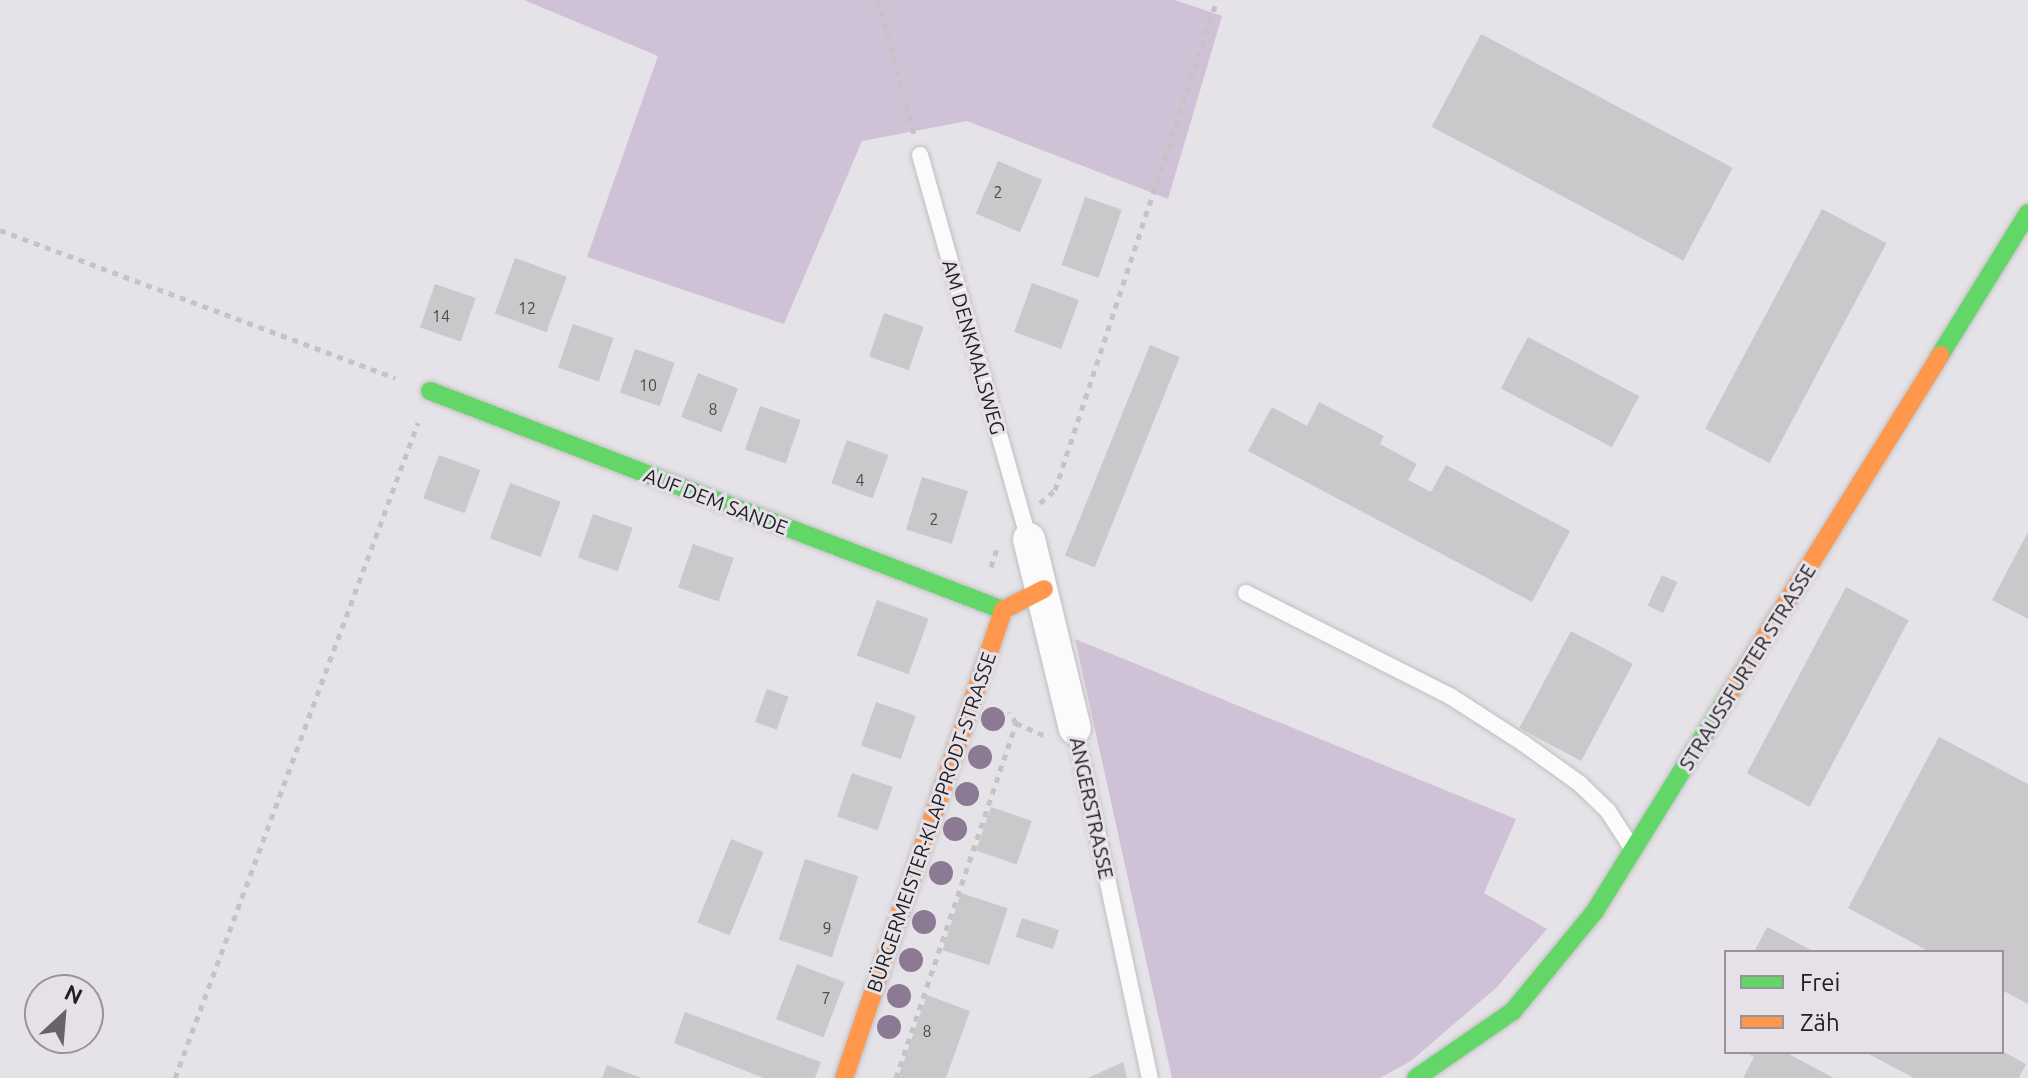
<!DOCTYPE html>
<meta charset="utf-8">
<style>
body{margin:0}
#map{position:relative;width:2028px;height:1078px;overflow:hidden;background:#e5e3e7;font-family:Ubuntu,sans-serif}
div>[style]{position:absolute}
.green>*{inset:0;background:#d0c2d6}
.building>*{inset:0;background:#cac8ca;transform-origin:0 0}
.path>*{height:5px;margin-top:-2.5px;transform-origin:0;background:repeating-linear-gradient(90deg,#c4c4c5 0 6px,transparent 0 12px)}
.roads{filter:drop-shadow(0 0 2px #c0bec1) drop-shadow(0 0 2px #c0bec1)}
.lane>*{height:16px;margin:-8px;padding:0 8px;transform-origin:8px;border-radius:8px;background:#fbfbfb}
.street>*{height:32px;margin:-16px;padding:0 16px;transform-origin:16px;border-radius:16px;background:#fbfbfb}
.fast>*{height:18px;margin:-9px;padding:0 9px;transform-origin:9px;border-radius:9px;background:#63d668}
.slow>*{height:18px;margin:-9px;padding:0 9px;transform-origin:9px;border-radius:9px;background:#ff974d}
.trees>*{width:24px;height:24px;margin:-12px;border-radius:50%;background:#8c7a94}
span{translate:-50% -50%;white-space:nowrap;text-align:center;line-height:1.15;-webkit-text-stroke:6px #e6e1e9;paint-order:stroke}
.number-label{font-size:16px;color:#4b4a4c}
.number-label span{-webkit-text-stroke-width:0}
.street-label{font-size:20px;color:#212022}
.legend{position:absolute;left:1724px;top:950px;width:280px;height:104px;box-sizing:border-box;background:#e6e1e9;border:2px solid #979499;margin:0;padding:10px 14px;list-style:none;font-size:24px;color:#212022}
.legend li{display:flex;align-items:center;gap:16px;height:40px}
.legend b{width:40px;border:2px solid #979499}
.north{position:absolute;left:24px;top:974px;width:80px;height:80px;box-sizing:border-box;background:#e6e1e9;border:2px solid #979499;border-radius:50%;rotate:26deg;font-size:22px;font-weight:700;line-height:32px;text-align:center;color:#212022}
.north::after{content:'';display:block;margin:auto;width:28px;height:36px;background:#666467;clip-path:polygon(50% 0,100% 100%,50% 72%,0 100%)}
</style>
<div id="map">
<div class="green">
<i style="clip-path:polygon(524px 0,1175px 0,1222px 16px,1168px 199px,967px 121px,862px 141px,784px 324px,587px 257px,658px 56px)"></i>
<i style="clip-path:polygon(1075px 639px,1516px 819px,1484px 893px,1547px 929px,1497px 987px,1411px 1061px,1380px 1078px,1172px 1078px)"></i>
</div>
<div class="building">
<i style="left:1481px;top:34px;width:285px;height:105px;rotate:28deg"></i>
<i style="left:998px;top:161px;width:48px;height:57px;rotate:23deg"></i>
<i style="left:1085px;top:197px;width:39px;height:72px;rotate:19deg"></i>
<i style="left:1822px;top:209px;width:73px;height:249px;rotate:28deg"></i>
<i style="left:515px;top:258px;width:55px;height:59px;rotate:20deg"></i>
<i style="left:1032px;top:283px;width:50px;height:52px;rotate:20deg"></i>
<i style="left:435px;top:284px;width:43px;height:46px;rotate:19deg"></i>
<i style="left:884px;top:313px;width:42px;height:46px;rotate:19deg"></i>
<i style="left:573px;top:324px;width:43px;height:46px;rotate:19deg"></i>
<i style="left:1528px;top:337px;width:126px;height:58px;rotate:28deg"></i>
<i style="left:1150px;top:345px;width:32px;height:227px;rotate:22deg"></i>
<i style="left:635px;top:349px;width:42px;height:46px;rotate:19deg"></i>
<i style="left:698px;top:373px;width:43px;height:47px;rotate:21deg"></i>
<i style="clip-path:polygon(1319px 402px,1384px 436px,1380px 444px,1417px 464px,1408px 480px,1431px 492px,1446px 465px,1570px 531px,1532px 602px,1248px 451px,1272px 407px,1307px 426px)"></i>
<i style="left:760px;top:406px;width:43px;height:46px;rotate:19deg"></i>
<i style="left:847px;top:440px;width:44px;height:46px;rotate:20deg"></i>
<i style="left:439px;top:455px;width:44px;height:46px;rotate:20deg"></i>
<i style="left:922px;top:477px;width:48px;height:55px;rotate:17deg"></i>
<i style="left:510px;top:483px;width:54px;height:59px;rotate:20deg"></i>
<i style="left:593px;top:514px;width:42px;height:46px;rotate:19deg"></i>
<i style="clip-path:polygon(2028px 532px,2028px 619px,1992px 600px)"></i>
<i style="left:693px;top:544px;width:43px;height:46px;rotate:19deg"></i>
<i style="left:1662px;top:575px;width:17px;height:34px;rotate:25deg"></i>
<i style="left:1846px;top:587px;width:71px;height:211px;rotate:28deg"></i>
<i style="left:877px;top:600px;width:55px;height:59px;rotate:20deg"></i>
<i style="left:1571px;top:631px;width:70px;height:110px;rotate:28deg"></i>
<i style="left:767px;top:689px;width:23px;height:35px;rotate:20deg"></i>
<i style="left:876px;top:702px;width:42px;height:46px;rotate:19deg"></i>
<i style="clip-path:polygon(1939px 737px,2028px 784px,2028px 1004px,2002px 990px,2002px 952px,1930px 952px,1848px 908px)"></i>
<i style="left:852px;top:773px;width:43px;height:46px;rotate:19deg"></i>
<i style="left:991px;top:807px;width:43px;height:46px;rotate:19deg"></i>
<i style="left:731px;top:839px;width:35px;height:90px;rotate:22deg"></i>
<i style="left:805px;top:859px;width:56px;height:85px;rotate:18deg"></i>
<i style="left:961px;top:893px;width:49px;height:60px;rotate:18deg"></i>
<i style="left:1022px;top:918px;width:39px;height:20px;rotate:18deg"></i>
<i style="clip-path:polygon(1767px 927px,1815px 952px,1754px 952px)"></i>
<i style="left:797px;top:964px;width:51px;height:59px;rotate:21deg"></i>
<i style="clip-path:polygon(927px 995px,970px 1011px,946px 1078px,898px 1078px)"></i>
<i style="clip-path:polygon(685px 1012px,821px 1062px,815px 1078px,764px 1078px,674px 1043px)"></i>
<i style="clip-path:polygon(2002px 1051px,2026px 1064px,2019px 1078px,1914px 1078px,1865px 1052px)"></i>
<i style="clip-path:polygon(1745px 1052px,1785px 1052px,1834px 1078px,1743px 1078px,1754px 1057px)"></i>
<i style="clip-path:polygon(1123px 1062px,1127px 1078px,1088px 1078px)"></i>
<i style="clip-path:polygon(607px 1065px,642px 1078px,602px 1078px)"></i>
</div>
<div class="path">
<i style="left:878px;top:0;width:139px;rotate:75deg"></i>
<i style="left:0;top:230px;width:422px;rotate:20.5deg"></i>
<i style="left:1040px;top:503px;width:20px;rotate:-41deg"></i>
<i style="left:1055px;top:490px;width:516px;rotate:-71.71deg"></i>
<i style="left:991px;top:567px;width:22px;rotate:-72deg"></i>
<i style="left:1016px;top:723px;width:34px;rotate:24deg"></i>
<i style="left:175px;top:1078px;width:699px;rotate:-69.65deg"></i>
<i style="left:896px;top:1078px;width:375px;rotate:-71.3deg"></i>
<i style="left:1016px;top:723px;width:13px;rotate:-122deg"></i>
</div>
<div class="roads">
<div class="lane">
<i style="left:920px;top:155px;width:399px;rotate:74.2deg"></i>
<i style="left:1246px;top:593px;width:229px;rotate:26.8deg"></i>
<i style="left:1450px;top:696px;width:87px;rotate:32.8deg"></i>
<i style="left:1523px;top:743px;width:70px;rotate:35.7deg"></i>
<i style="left:1580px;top:784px;width:39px;rotate:44deg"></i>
<i style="left:1608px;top:811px;width:40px;rotate:57.1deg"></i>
<i style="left:1075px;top:729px;width:357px;rotate:77.9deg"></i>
</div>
<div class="street">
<i style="left:1029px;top:539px;width:195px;rotate:76.4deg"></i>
</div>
<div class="fast">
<i style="left:1940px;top:355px;width:167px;rotate:-58.2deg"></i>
<i style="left:430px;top:391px;width:613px;rotate:20.92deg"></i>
<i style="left:1416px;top:1078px;width:118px;rotate:-34.6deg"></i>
<i style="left:1513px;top:1011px;width:129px;rotate:-50.6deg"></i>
<i style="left:1595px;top:911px;width:256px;rotate:-58.2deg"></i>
</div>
<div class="slow">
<i style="left:1730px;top:693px;width:398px;rotate:-58.1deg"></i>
<i style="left:844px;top:1078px;width:494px;rotate:-71.2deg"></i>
<i style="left:1003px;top:610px;width:46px;rotate:-27.1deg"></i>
</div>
</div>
<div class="trees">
<i style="left:993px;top:719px"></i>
<i style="left:980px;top:757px"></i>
<i style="left:967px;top:794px"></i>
<i style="left:955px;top:829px"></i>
<i style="left:941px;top:873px"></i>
<i style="left:924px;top:922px"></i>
<i style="left:911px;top:960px"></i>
<i style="left:899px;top:996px"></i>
<i style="left:889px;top:1027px"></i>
</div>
<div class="number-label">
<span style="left:998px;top:192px">2</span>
<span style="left:527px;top:308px">12</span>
<span style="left:441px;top:316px">14</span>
<span style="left:648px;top:385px">10</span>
<span style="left:713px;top:409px">8</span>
<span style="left:860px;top:480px">4</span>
<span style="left:934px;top:519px">2</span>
<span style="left:827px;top:928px">9</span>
<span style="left:826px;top:998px">7</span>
<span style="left:927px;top:1031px">8</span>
</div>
<div class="street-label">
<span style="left:974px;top:347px;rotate:74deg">AM DENKMALSWEG</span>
<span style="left:716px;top:501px;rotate:21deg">AUF DEM SANDE</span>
<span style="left:1747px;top:667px;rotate:-58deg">STRAUSSFURTER STRASSE</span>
<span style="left:1092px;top:808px;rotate:78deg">ANGERSTRASSE</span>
<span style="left:931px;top:822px;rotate:-71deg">BÜRGERMEISTER-KLAPPRODT-STRASSE</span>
</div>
<ul class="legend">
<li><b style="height:10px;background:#63d668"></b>Frei</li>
<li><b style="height:10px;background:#ff974d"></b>Zäh</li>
</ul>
<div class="north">N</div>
</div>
